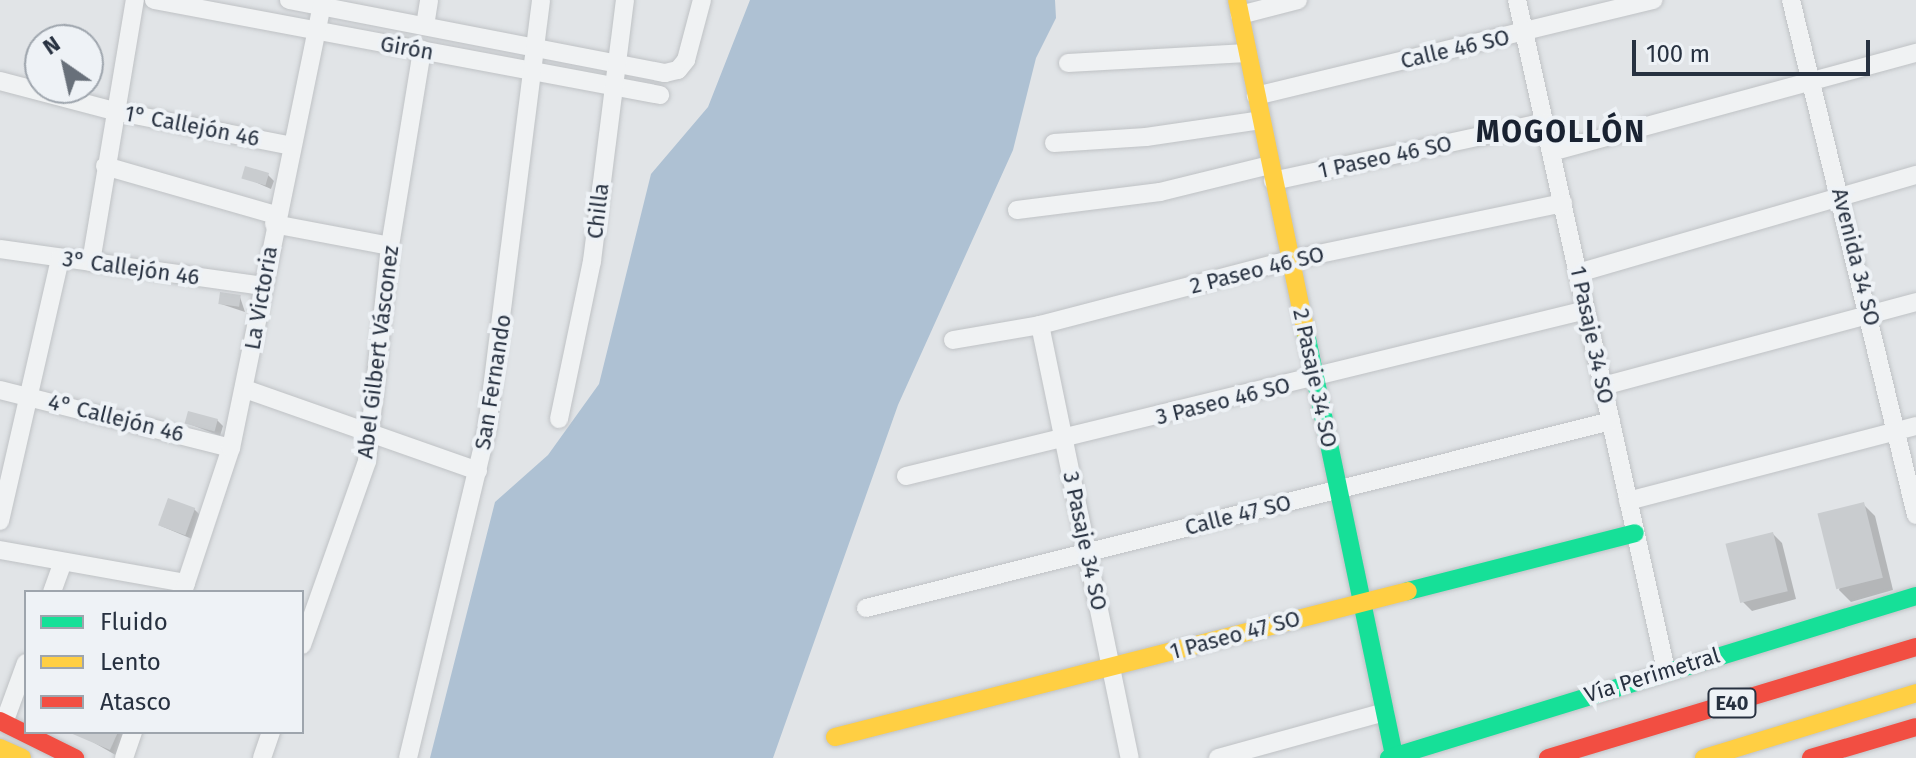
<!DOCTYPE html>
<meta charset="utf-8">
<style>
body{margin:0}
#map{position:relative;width:1916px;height:758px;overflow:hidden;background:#e1e4e7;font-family:"Fira Sans",sans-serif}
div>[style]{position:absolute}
.water>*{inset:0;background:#aec1d3}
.shadow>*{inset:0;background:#0003}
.building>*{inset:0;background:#c9cccf;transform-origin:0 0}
.roads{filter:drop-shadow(0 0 2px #bfc2c5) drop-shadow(0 0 2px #bfc2c5)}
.street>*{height:18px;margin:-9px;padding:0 9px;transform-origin:9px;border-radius:9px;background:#f0f2f3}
.fast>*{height:18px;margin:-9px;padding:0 9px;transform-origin:9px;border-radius:9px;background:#16e098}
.slow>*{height:18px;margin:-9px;padding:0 9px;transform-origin:9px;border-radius:9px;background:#ffcf43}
.jam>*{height:18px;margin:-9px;padding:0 9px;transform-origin:9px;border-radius:9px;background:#f24e42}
span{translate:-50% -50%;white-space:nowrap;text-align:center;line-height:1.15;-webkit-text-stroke:8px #eef2f6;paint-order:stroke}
.shield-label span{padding:2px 6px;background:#eef2f6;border:2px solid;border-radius:6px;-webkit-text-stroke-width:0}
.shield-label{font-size:20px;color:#273140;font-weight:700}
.street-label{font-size:22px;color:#273140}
.district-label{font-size:30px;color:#192231;font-weight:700;letter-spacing:2px}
.legend{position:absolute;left:24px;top:590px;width:280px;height:144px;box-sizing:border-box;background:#eef2f6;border:2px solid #9ea5ad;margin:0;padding:10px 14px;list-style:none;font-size:24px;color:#273140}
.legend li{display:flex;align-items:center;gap:16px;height:40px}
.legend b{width:40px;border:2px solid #9ea5ad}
.north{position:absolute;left:24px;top:24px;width:80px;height:80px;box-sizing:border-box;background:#eef2f6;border:2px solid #9ea5ad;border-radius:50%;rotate:326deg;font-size:22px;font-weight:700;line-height:32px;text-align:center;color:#273140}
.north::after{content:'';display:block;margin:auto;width:28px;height:36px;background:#68707a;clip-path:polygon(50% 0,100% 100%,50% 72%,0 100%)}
.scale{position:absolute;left:1632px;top:40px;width:238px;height:36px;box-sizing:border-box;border:4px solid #273140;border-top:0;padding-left:10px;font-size:24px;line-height:28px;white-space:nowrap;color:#273140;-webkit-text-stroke:6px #eef2f6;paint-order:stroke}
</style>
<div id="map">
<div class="water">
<i style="clip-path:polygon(750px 0,1055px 0,1056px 18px,1036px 58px,1013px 150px,898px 405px,773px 758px,430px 758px,495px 502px,548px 455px,599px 384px,651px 174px,708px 107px)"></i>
</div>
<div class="shadow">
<i style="clip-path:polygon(268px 175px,274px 181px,271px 189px,244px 177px)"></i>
<i style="clip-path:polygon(240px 297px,245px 312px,221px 304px)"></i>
<i style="clip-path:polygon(217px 420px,223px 426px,220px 436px,187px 423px)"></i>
<i style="clip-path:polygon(1863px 504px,1875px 516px,1893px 590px,1851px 602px,1839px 590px)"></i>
<i style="clip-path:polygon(194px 509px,200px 515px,192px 539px,161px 526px)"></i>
<i style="clip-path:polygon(1773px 534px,1782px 543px,1796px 599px,1752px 611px,1743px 602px)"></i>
<i style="clip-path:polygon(95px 732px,130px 732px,119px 757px,91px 741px)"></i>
</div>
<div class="building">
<i style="left:245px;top:166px;width:25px;height:13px;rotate:16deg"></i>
<i style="left:220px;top:292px;width:21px;height:12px;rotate:8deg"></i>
<i style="left:188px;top:411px;width:31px;height:13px;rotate:15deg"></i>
<i style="left:168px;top:498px;width:29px;height:29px;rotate:20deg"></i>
<i style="left:1864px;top:502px;width:78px;height:48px;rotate:76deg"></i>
<i style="left:1773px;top:532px;width:61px;height:49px;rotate:76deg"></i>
<i style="clip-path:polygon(68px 732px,118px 732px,110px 750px)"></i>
</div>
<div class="roads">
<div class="street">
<i style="left:154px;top:0;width:515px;rotate:10.63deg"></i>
<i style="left:289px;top:0;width:383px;rotate:11deg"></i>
<i style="left:665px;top:73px;width:13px;rotate:-13deg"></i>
<i style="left:678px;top:70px;width:13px;rotate:-51deg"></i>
<i style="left:686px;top:60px;width:62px;rotate:-75.1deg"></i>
<i style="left:1517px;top:0;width:686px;rotate:77.46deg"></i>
<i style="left:1791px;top:0;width:530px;rotate:76.36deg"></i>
<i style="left:1240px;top:15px;width:60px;rotate:-14.5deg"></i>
<i style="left:425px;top:26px;width:26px;rotate:-81deg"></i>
<i style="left:1068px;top:63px;width:179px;rotate:-3.2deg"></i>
<i style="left:0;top:81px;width:118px;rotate:14.7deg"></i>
<i style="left:114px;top:111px;width:181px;rotate:11.1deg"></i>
<i style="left:1256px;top:96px;width:409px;rotate:-13.6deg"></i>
<i style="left:1054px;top:143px;width:92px;rotate:-3.7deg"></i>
<i style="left:1146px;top:137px;width:116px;rotate:-8.4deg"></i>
<i style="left:1551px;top:152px;width:378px;rotate:-15.2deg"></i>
<i style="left:105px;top:166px;width:178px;rotate:16deg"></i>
<i style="left:1273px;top:181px;width:278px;rotate:-12.2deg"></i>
<i style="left:1017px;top:210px;width:144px;rotate:-7.2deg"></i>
<i style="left:1160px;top:192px;width:113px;rotate:-13.8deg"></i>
<i style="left:274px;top:224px;width:118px;rotate:10.7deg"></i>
<i style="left:0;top:249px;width:266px;rotate:8deg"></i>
<i style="left:91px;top:262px;width:266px;rotate:-80.5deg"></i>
<i style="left:1578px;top:273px;width:352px;rotate:-16.2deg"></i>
<i style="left:1040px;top:325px;width:442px;rotate:78.3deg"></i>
<i style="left:953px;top:340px;width:88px;rotate:-9.8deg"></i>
<i style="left:1040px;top:325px;width:258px;rotate:-14.6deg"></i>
<i style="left:1290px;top:260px;width:279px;rotate:-11.8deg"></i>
<i style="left:1603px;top:386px;width:324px;rotate:-15deg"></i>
<i style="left:245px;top:389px;width:247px;rotate:19.4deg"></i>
<i style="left:0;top:390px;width:238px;rotate:14.1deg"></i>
<i style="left:559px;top:419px;width:161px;rotate:-78.2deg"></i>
<i style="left:592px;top:261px;width:263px;rotate:-82.8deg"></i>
<i style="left:906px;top:476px;width:700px;rotate:-13.72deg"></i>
<i style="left:1628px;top:501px;width:298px;rotate:-14.6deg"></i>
<i style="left:0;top:521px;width:270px;rotate:-77.1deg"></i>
<i style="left:0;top:550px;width:189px;rotate:10.1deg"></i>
<i style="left:52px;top:592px;width:32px;rotate:-70deg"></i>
<i style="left:183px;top:592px;width:152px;rotate:-71.6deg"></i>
<i style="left:231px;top:448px;width:457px;rotate:-78.4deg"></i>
<i style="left:866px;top:608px;width:768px;rotate:-14.09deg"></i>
<i style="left:302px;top:645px;width:195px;rotate:-70.5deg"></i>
<i style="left:367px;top:461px;width:216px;rotate:-83.9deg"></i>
<i style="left:390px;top:246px;width:199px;rotate:-80.7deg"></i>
<i style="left:4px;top:723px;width:64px;rotate:-69.9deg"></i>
<i style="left:124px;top:758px;width:28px;rotate:-71deg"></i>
<i style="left:262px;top:758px;width:28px;rotate:-71deg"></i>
<i style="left:408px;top:758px;width:339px;rotate:-76.5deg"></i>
<i style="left:487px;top:428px;width:431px;rotate:-82.8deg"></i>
<i style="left:1218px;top:758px;width:173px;rotate:-15.4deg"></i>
</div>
<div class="fast">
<i style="left:1306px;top:334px;width:431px;rotate:78.2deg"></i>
<i style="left:1408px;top:591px;width:234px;rotate:-14.3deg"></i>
<i style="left:1389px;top:758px;width:551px;rotate:-17.09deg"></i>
</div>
<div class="slow">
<i style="left:1237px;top:0;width:341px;rotate:78.3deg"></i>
<i style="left:835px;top:737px;width:591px;rotate:-14.29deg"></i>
<i style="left:0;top:748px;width:24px;rotate:24deg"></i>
<i style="left:1704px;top:758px;width:222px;rotate:-17deg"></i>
</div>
<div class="jam">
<i style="left:0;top:721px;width:84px;rotate:26.3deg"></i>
<i style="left:1548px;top:758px;width:384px;rotate:-16.8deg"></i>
<i style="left:1811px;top:758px;width:109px;rotate:-16.4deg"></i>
</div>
</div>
<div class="shield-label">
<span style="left:1732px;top:703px">E40</span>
</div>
<div class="street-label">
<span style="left:407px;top:48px;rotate:10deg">Girón</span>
<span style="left:1455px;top:49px;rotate:-13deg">Calle 46 SO</span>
<span style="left:192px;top:126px;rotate:11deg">1° Callejón 46</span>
<span style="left:1385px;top:157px;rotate:-12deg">1 Paseo 46 SO</span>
<span style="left:598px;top:211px;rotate:-83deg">Chilla</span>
<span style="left:1856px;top:257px;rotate:76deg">Avenida 34 SO</span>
<span style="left:131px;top:268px;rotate:8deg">3° Callejón 46</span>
<span style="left:1257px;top:270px;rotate:-14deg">2 Paseo 46 SO</span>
<span style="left:261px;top:298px;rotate:-80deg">La Victoria</span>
<span style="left:1592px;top:335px;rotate:78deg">1 Pasaje 34 SO</span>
<span style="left:378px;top:352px;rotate:-83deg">Abel Gilbert Vásconez</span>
<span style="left:1315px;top:378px;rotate:78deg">2 Pasaje 34 SO</span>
<span style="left:493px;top:382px;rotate:-81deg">San Fernando</span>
<span style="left:1223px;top:401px;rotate:-14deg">3 Paseo 46 SO</span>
<span style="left:116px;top:418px;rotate:14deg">4° Callejón 46</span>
<span style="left:1238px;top:515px;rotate:-14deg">Calle 47 SO</span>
<span style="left:1085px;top:541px;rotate:78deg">3 Pasaje 34 SO</span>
<span style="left:1235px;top:635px;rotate:-15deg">1 Paseo 47 SO</span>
<span style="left:1652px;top:675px;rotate:-17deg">Vía Perimetral</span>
</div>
<div class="district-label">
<span style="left:1561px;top:132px">MOGOLLÓN</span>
</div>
<ul class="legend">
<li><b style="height:10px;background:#16e098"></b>Fluido</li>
<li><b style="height:10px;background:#ffcf43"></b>Lento</li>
<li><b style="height:10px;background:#f24e42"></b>Atasco</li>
</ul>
<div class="north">N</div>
<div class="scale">100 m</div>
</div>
